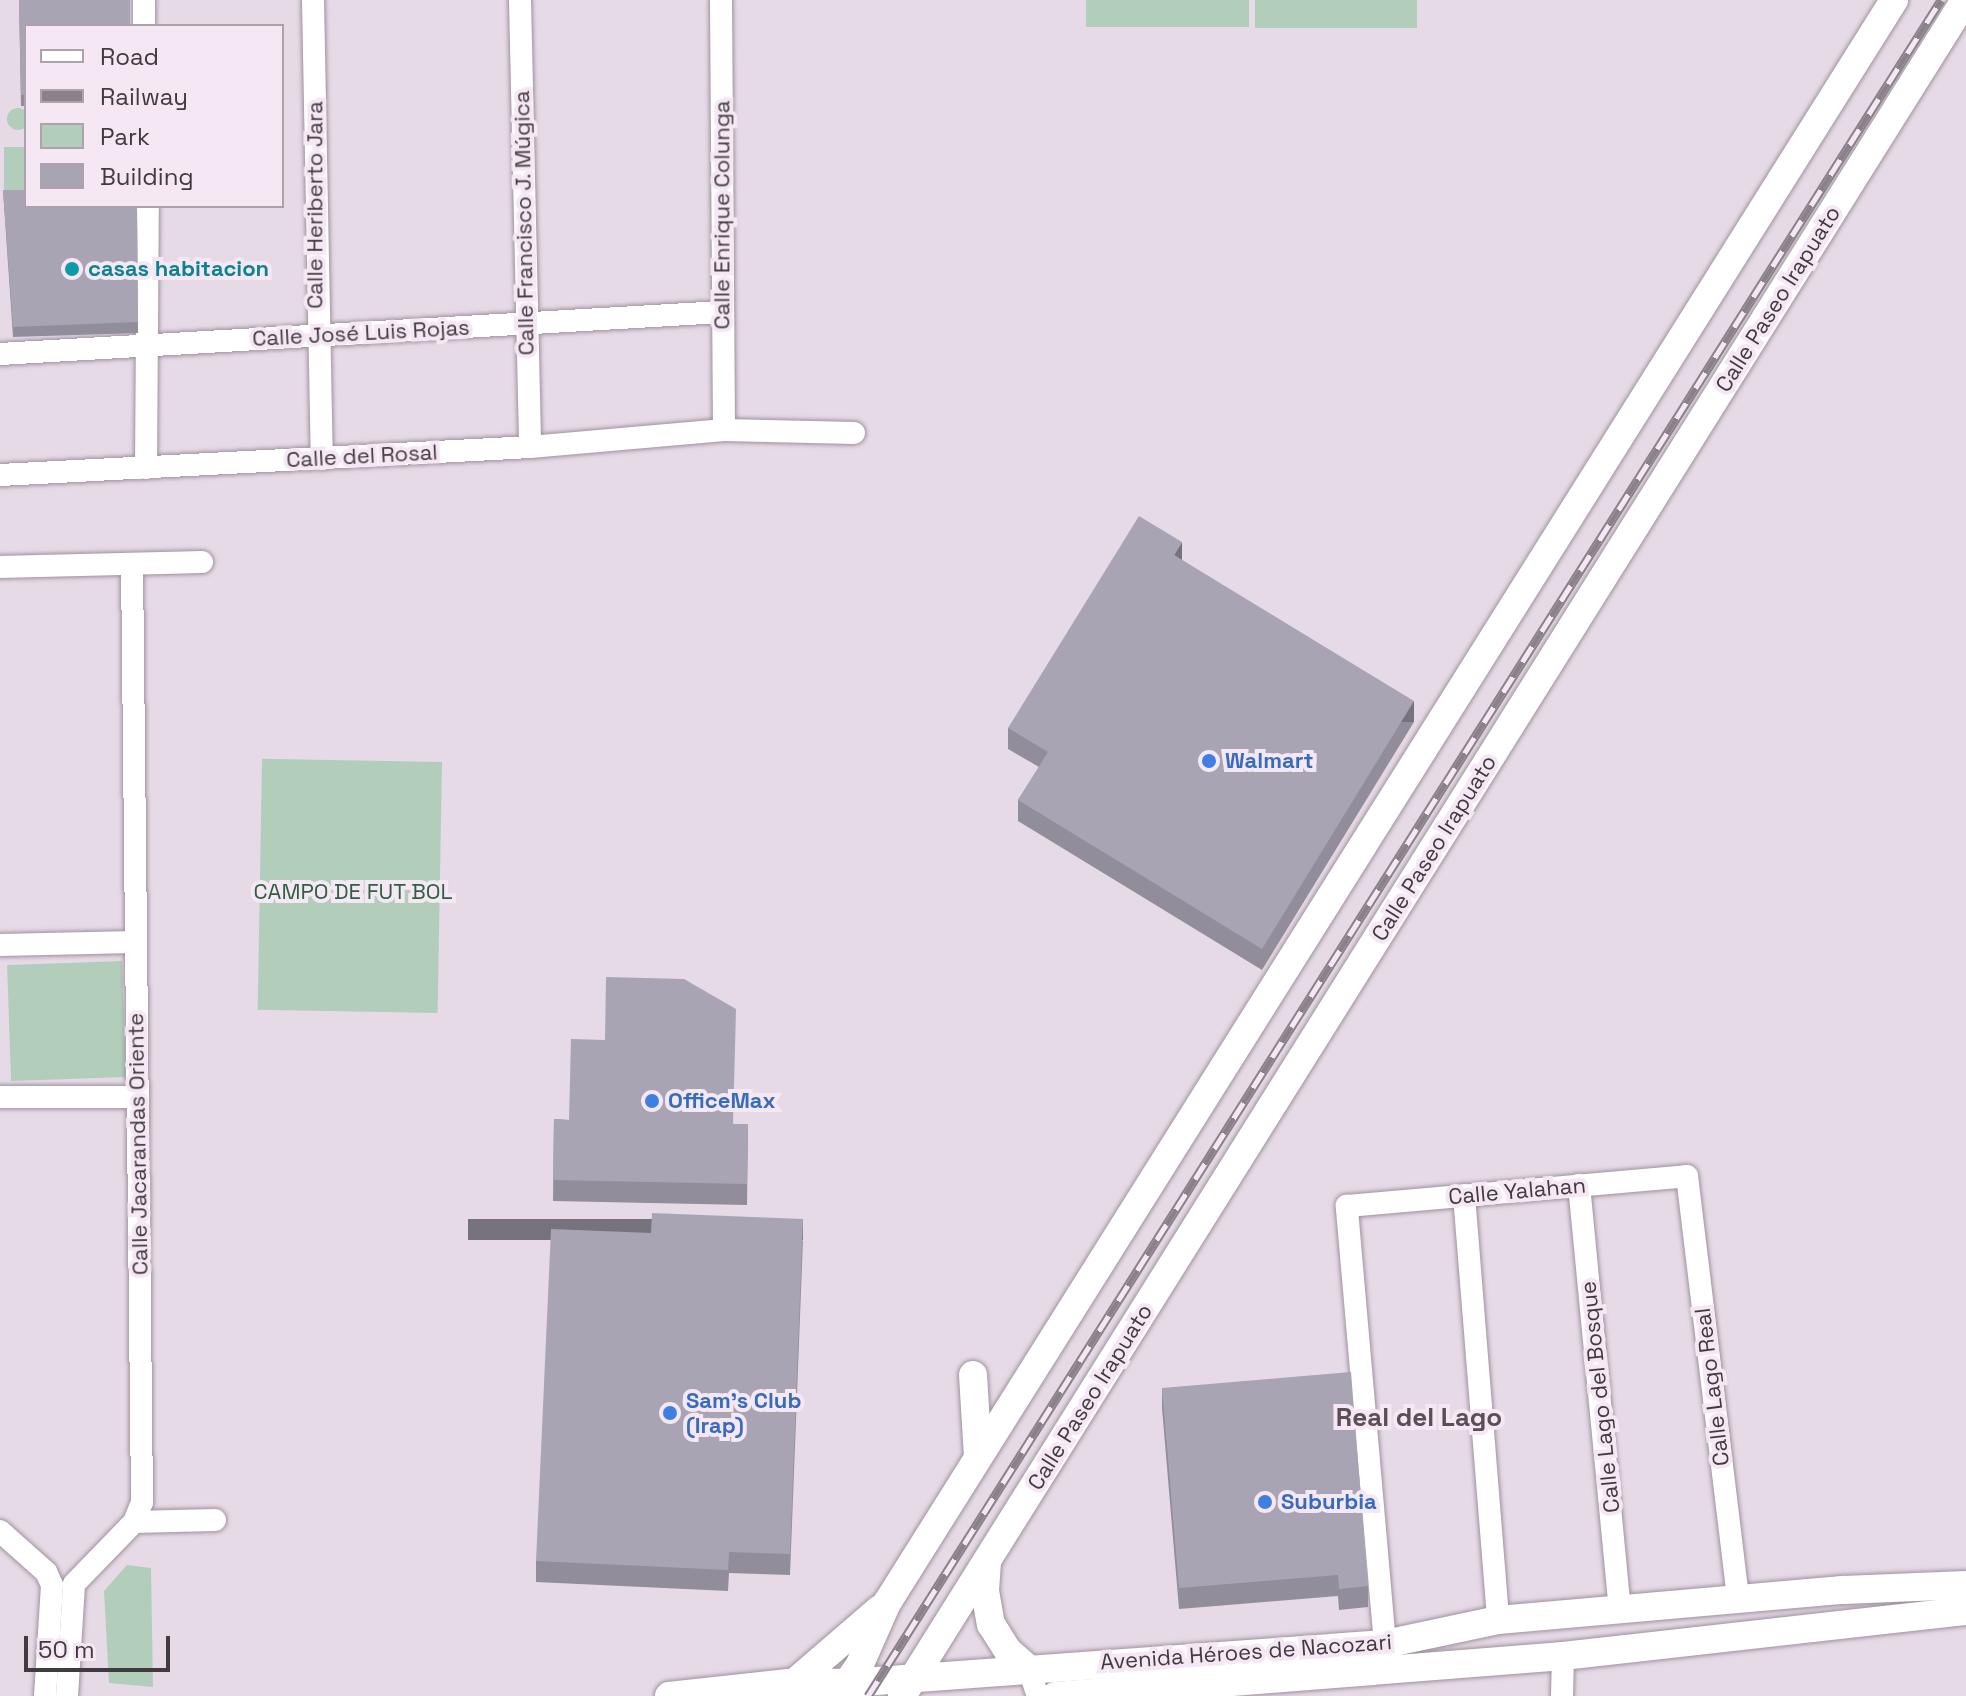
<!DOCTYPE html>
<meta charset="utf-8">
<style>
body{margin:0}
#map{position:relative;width:1966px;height:1696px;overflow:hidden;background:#e7dae7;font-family:"Space Grotesk",sans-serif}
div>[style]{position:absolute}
.green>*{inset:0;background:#b3cdbb;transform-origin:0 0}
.round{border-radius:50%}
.roads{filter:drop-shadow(0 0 2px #9e929d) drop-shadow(0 0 2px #9e929d)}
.minor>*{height:22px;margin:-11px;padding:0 11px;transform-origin:11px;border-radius:11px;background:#fff}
.major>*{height:28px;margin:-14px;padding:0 14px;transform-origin:14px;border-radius:14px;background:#fff}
.rail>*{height:9px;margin-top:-4.5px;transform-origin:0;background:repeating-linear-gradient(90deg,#f5e7f4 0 18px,#8a818a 0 36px);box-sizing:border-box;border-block:2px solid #8a818a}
.wall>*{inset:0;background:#918d9a}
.shaded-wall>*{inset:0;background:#76737d;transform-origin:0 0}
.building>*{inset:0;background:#a9a4b3}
.dots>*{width:22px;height:22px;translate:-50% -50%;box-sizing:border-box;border:4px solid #f5e7f4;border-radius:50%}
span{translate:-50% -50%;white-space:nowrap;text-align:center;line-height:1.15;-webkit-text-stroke:8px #f5e7f4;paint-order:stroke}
.street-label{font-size:22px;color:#403b40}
.culture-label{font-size:22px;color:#0d838f;font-weight:700}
.left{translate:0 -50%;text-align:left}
.shop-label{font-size:22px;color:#366cbe;font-weight:700}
.park-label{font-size:22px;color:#2e6041}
.quarter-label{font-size:26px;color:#5a4e59;font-weight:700}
.legend{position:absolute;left:24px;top:24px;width:260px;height:184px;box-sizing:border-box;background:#f5e7f4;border:2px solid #ada2ac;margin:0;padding:10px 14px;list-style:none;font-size:24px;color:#403b40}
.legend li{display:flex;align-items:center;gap:16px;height:40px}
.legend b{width:40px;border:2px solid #ada2ac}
.scale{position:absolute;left:24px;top:1636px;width:146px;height:36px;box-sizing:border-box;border:4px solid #403b40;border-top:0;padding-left:10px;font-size:24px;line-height:28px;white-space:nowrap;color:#403b40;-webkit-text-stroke:6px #f5e7f4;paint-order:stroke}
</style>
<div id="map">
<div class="green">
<i style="left:1086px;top:0;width:163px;height:27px"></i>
<i style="left:1255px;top:0;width:162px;height:28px"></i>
<i class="round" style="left:7px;top:108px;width:22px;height:22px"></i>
<i style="left:26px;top:147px;width:53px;height:22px;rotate:90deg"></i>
<i style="left:442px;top:762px;width:251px;height:180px;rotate:91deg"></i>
<i style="left:122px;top:961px;width:116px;height:115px;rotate:88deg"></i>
<i style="clip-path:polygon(127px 1565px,151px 1568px,153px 1687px,109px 1683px,104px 1591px)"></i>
</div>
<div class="roads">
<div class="minor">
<i style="left:144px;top:0;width:26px;rotate:90deg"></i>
<i style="left:313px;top:0;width:459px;rotate:88.9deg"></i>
<i style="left:520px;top:0;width:447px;rotate:88.7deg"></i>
<i style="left:721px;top:0;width:430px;rotate:89.6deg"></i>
<i style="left:0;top:354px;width:723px;rotate:-3.33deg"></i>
<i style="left:146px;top:468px;width:262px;rotate:-89.6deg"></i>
<i style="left:0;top:475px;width:531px;rotate:-3.02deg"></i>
<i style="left:530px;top:447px;width:195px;rotate:-5deg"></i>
<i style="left:724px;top:430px;width:130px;rotate:1.3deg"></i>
<i style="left:0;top:567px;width:202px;rotate:-1.4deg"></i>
<i style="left:0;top:945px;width:135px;rotate:-1.3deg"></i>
<i style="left:0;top:1097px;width:138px"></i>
<i style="left:1579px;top:1185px;width:425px;rotate:84.5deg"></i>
<i style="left:1464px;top:1195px;width:426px;rotate:85.4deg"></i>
<i style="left:134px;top:1522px;width:81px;rotate:-1.4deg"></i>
<i style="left:0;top:1531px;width:62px;rotate:41.7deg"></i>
<i style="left:46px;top:1572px;width:14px;rotate:65deg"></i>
<i style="left:52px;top:1585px;width:111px;rotate:93.6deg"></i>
<i style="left:1385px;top:1644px;width:440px;rotate:-95deg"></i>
<i style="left:1347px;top:1206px;width:341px;rotate:-5deg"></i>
<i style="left:1687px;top:1176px;width:426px;rotate:83.1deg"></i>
<i style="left:1029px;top:1669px;width:28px;rotate:72deg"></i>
<i style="left:67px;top:1696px;width:112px;rotate:-86.4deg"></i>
<i style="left:74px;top:1584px;width:86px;rotate:-45.9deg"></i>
<i style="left:134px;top:1522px;width:22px;rotate:-68deg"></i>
<i style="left:142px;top:1502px;width:937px;rotate:-90.61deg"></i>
<i style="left:1562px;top:1696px;width:40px;rotate:-88.6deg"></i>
</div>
<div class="major">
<i style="left:973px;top:1375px;width:82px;rotate:86.5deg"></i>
<i style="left:987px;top:1562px;width:29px;rotate:94deg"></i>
<i style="left:985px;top:1591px;width:34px;rotate:80deg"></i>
<i style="left:991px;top:1624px;width:32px;rotate:58deg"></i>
<i style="left:1008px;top:1651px;width:28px;rotate:41deg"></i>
<i style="left:795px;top:1682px;width:112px;rotate:-40.7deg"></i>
<i style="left:669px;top:1696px;width:127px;rotate:-6.3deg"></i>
<i style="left:795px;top:1682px;width:54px;rotate:1.1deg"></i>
<i style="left:849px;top:1683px;width:537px;rotate:-4.16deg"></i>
<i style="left:1385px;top:1644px;width:116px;rotate:-12deg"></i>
<i style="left:1498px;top:1620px;width:346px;rotate:-5deg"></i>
<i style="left:1843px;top:1590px;width:123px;rotate:-2.3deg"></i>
<i style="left:838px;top:1696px;width:39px;rotate:-55deg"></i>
<i style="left:860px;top:1664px;width:67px;rotate:-66.1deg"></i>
<i style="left:887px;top:1603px;width:1893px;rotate:-57.86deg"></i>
<i style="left:902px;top:1696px;width:2002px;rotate:-57.92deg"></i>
<i style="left:1055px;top:1696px;width:510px;rotate:-4.5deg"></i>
<i style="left:1563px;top:1656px;width:406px;rotate:-6.4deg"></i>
</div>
</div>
<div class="rail">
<i style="left:868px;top:1696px;width:2007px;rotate:-57.68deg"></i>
</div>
<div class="wall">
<i style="clip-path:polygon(19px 0,26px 26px,26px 106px,21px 106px)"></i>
<i style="clip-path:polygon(3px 190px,137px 206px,138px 333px,13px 337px)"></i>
<i style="clip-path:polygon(1182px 560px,1414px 722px,1262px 970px,1018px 821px,1018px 800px,1039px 767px,1008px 749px,1008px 728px)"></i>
<i style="clip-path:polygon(605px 1040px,734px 1124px,748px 1124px,747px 1205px,553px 1201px,554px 1119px,569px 1120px)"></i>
<i style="clip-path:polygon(803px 1240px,790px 1575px,729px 1573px,728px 1591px,536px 1582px,536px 1561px)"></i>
<i style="clip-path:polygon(1162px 1388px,1368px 1586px,1368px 1607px,1339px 1610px,1338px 1596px,1179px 1609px,1162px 1408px)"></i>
</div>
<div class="shaded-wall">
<i style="clip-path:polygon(1182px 542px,1182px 563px,1174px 555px)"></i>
<i style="left:1414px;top:701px;width:21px;height:291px;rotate:90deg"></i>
<i style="left:803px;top:1219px;width:21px;height:335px;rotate:90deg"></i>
</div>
<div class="building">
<i style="clip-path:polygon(19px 0,130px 0,130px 26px,26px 26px,26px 95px,21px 95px)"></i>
<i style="clip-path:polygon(3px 190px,26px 190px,26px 206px,137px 206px,138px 322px,13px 327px)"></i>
<i style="clip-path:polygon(1139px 516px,1182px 542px,1174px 555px,1414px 701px,1262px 949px,1018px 800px,1048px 752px,1008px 728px)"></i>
<i style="clip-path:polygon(606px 977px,684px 979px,736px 1009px,733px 1124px,748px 1124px,747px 1184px,553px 1180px,554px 1119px,569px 1120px,571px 1039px,605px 1040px)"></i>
<i style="clip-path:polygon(652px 1213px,803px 1219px,790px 1554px,729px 1552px,728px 1570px,536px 1561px,551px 1229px,651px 1233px)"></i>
<i style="clip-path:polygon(1351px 1372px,1368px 1586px,1339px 1589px,1338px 1575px,1179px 1588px,1162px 1388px)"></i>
</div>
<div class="dots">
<i style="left:72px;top:269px;background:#0f9aa8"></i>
<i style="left:1209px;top:761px;background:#3f7fe0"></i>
<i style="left:652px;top:1101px;background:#3f7fe0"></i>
<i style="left:670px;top:1413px;background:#3f7fe0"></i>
<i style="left:1265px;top:1502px;background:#3f7fe0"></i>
</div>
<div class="street-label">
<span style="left:315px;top:205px;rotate:-90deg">Calle Heriberto Jara</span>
<span style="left:722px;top:215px;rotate:-90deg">Calle Enrique Colunga</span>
<span style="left:524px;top:223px;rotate:-91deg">Calle Francisco J. Múgica</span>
<span style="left:1778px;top:299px;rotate:-58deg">Calle Paseo Irapuato</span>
<span style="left:361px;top:333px;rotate:-3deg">Calle José Luis Rojas</span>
<span style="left:362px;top:456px;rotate:-3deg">Calle del Rosal</span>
<span style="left:1434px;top:848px;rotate:-58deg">Calle Paseo Irapuato</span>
<span style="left:138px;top:1144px;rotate:-91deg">Calle Jacarandas Oriente</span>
<span style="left:1517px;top:1191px;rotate:-5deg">Calle Yalahan</span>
<span style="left:1712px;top:1387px;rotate:-97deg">Calle Lago Real</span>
<span style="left:1090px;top:1397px;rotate:-58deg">Calle Paseo Irapuato</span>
<span style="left:1600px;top:1397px;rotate:-96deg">Calle Lago del Bosque</span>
<span style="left:1246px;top:1652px;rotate:-4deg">Avenida Héroes de Nacozari</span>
</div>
<div class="culture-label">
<span class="left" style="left:88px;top:269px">casas habitacion</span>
</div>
<div class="shop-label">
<span class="left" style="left:1225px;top:761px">Walmart</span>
<span class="left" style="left:668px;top:1101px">OfficeMax</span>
<span class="left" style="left:686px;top:1413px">Sam's Club<br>(Irap)</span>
<span class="left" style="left:1281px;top:1502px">Suburbia</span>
</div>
<div class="park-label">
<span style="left:353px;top:892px">CAMPO DE FUT BOL</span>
</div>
<div class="quarter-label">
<span style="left:1419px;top:1418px">Real del Lago</span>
</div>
<ul class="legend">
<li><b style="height:10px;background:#fff"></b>Road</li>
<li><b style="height:10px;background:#8a818a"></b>Railway</li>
<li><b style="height:22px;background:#b3cdbb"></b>Park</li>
<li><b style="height:22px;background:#a9a4b3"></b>Building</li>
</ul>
<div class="scale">50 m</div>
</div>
